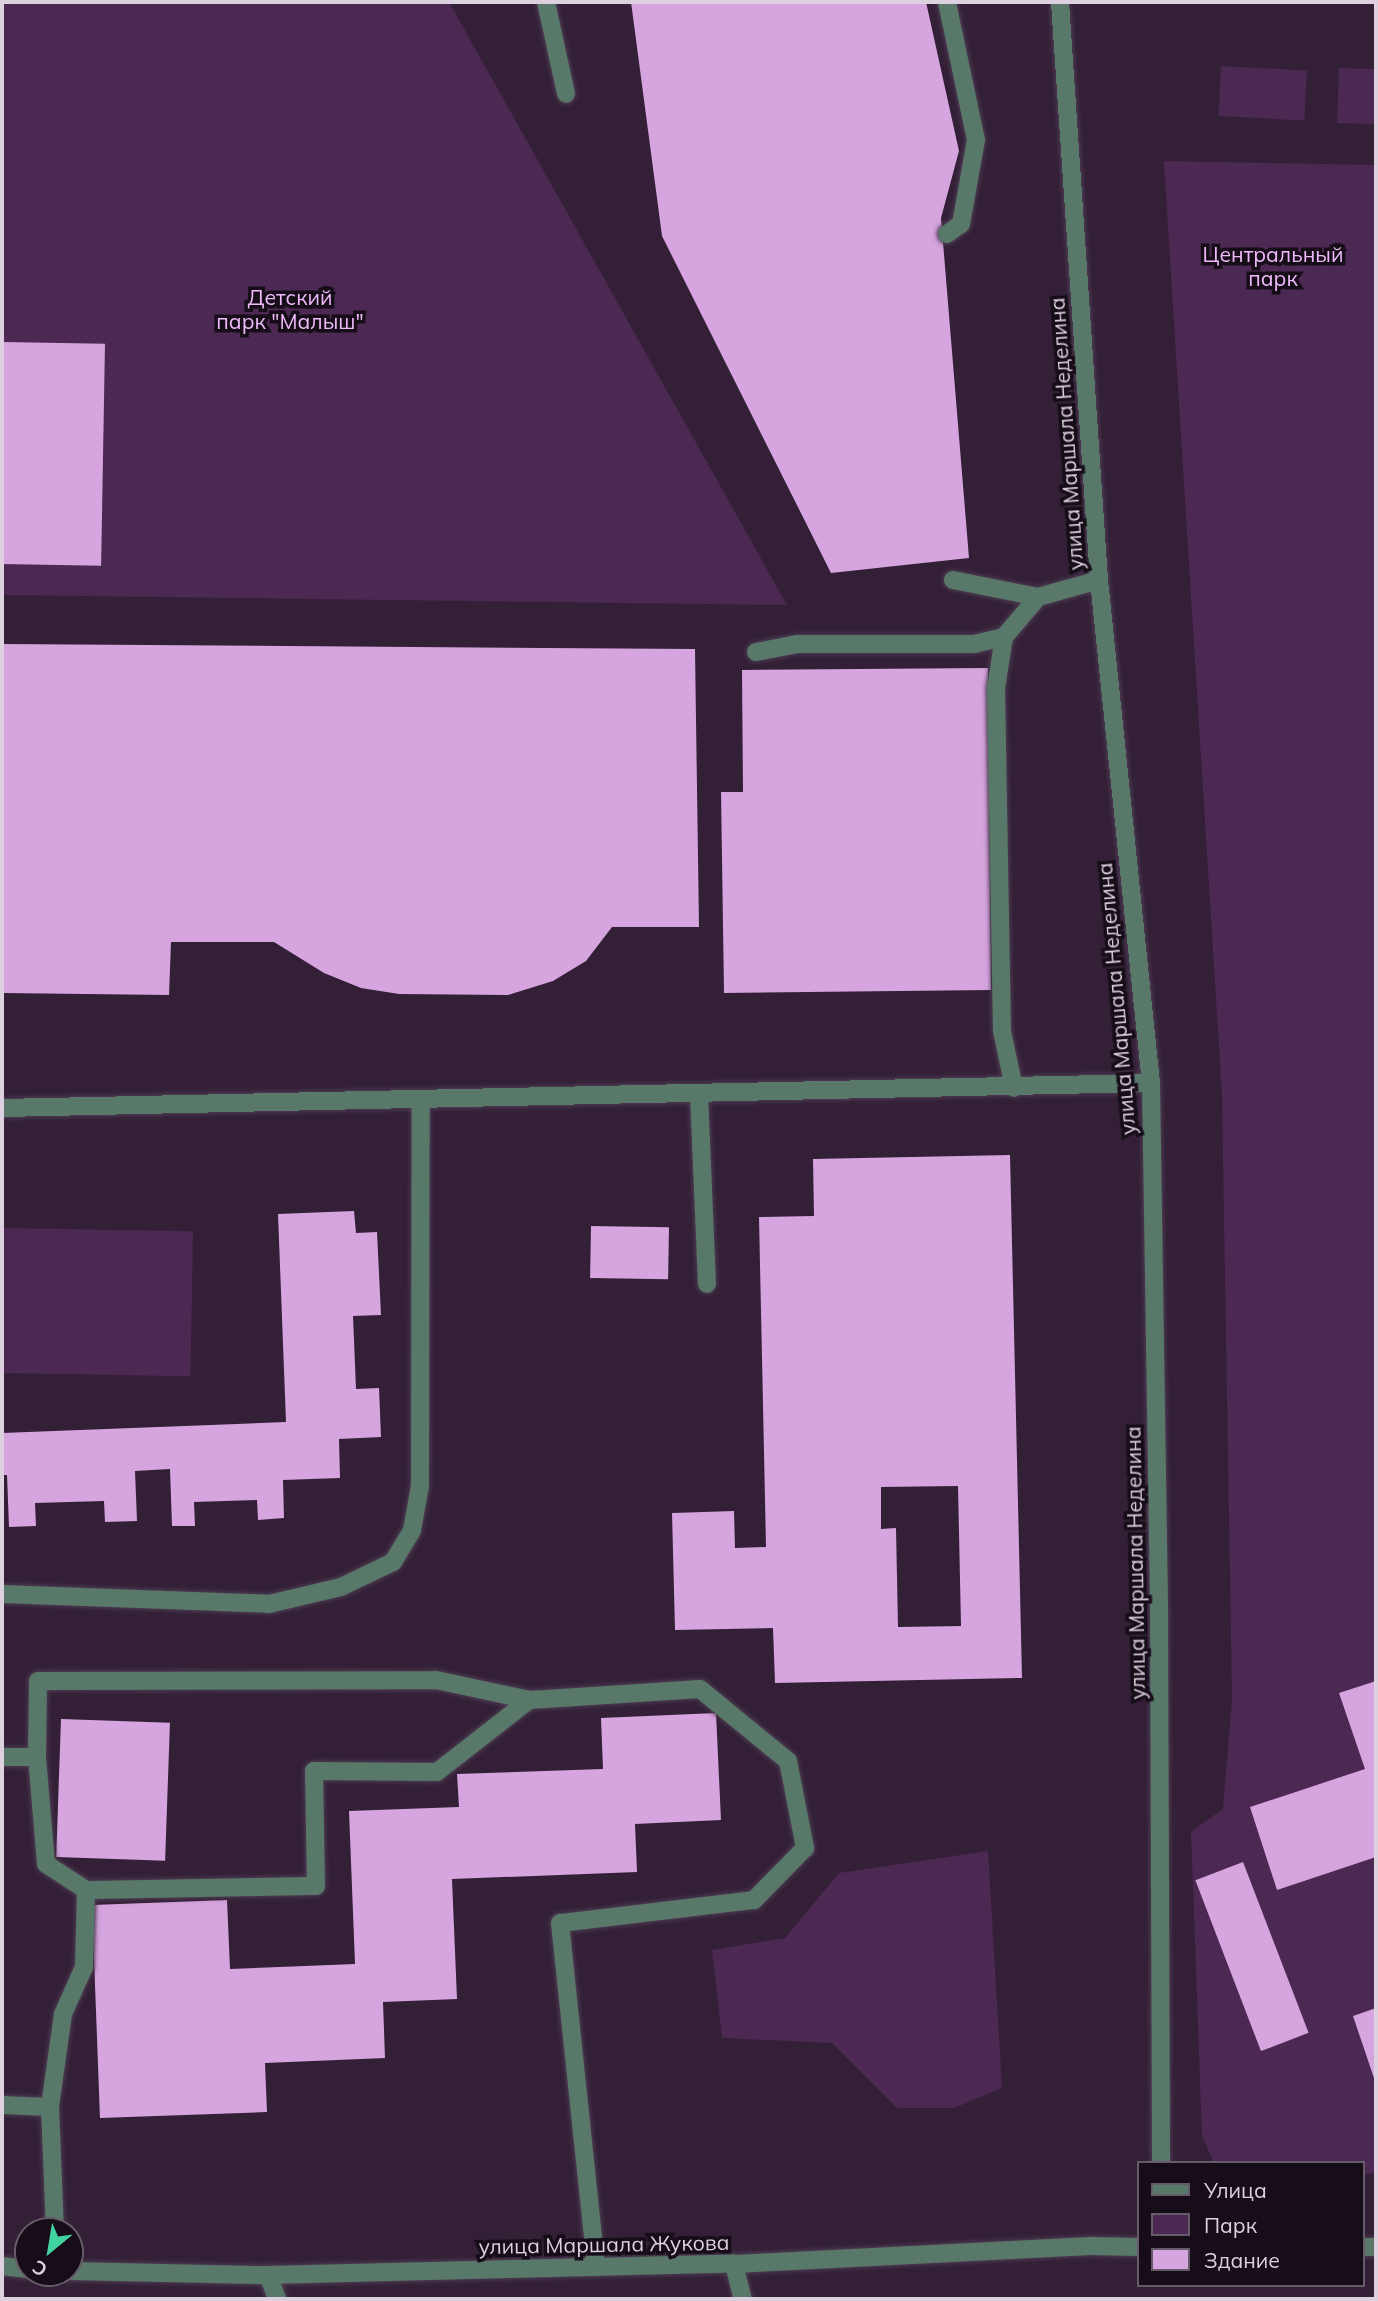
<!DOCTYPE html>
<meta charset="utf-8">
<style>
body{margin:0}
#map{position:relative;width:1378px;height:2301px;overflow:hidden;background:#332037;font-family:Mulish,sans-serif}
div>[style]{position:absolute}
.green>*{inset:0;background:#4c2953;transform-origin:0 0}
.building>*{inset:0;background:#d6a4df;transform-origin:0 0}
.roads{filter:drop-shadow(0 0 2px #4e3c52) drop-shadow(0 0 2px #4e3c52)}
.minor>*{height:18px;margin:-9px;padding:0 9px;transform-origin:9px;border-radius:9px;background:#587869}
span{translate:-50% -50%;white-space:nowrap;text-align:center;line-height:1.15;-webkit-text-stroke:7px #160d18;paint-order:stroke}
.park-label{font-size:21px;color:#eebaf9}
.street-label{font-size:21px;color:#ddd0df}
.frame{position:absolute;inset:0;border:4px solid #ddd0df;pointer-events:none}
.legend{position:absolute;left:1137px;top:2161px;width:228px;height:126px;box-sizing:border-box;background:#160d18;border:2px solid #665b68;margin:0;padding:9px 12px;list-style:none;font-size:21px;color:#ddd0df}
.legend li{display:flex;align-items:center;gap:14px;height:35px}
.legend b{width:35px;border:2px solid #665b68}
.north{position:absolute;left:14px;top:2217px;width:70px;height:70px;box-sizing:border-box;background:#160d18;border:2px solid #665b68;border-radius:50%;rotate:210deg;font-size:19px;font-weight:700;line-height:28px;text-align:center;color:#ddd0df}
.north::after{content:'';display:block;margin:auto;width:24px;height:32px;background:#42d4a0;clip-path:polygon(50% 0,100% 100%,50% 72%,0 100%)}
</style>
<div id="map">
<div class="green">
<i style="clip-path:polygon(2px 2px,449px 2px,787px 605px,2px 595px)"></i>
<i style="left:1221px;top:66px;width:86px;height:50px;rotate:3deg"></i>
<i style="left:1339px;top:68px;width:37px;height:55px;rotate:2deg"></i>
<i style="clip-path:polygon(1164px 161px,1376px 165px,1376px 2173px,1362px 2174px,1362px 2163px,1214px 2163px,1202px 2136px,1191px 1832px,1223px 1809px,1232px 1698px,1222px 1096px)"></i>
<i style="left:2px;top:1228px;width:191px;height:145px;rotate:1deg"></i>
<i style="clip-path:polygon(988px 1851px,1002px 2088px,954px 2108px,897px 2108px,832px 2043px,722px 2038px,712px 1950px,785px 1938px,839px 1873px)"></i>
</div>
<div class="building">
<i style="clip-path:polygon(631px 2px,926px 2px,959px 151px,941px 218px,969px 558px,831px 573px,662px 236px)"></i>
<i style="left:2px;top:342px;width:103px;height:222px;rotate:1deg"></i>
<i style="clip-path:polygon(2px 644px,695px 649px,699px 927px,612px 927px,586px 961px,553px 981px,508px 995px,399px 994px,361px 988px,324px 973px,274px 942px,171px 942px,169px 995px,2px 993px)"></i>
<i style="clip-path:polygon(988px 668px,991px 990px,724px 993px,721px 792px,743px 792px,742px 670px)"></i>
<i style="clip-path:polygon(evenodd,1010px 1155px,1022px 1678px,775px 1683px,773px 1628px,675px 1630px,672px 1513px,734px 1511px,735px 1548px,766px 1547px,759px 1217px,814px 1216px,813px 1159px,1010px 1155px,958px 1486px,961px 1626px,898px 1627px,896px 1528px,881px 1529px,881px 1487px,958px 1486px)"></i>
<i style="clip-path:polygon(354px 1211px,356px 1233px,377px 1232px,381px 1315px,353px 1316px,356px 1389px,379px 1388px,381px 1437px,339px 1439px,340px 1478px,283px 1480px,284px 1518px,258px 1520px,257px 1500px,194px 1502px,195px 1526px,172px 1526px,170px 1469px,135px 1471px,137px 1521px,105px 1522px,104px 1501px,35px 1503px,36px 1526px,9px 1527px,7px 1475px,2px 1475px,2px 1433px,286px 1422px,278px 1214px)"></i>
<i style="left:591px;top:1226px;width:78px;height:52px;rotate:1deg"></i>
<i style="clip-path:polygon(1376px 1681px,1376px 1857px,1277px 1890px,1250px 1807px,1365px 1769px,1339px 1693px)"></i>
<i style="clip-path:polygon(716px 1713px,721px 1820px,635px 1824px,637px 1872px,452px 1879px,457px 1999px,383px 2002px,385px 2058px,265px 2063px,267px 2112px,100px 2118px,92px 1905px,227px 1900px,230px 1969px,355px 1964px,349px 1811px,459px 1807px,457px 1774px,603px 1769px,601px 1718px)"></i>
<i style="left:61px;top:1719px;width:109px;height:138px;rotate:2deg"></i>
<i style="left:1243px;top:1862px;width:183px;height:51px;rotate:69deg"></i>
<i style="clip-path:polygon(1376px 2008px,1376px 2084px,1353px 2016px)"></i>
</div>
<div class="roads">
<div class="minor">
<i style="left:546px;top:2px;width:94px;rotate:77.7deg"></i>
<i style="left:1060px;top:2px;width:579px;rotate:86.14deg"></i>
<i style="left:1099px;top:580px;width:506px;rotate:84.1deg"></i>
<i style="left:1151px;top:1083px;width:523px;rotate:89.12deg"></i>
<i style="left:1159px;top:1606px;width:557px;rotate:89.79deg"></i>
<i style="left:947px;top:234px;width:17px;rotate:-36deg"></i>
<i style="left:961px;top:224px;width:85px;rotate:-79.9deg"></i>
<i style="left:976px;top:140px;width:141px;rotate:-101.9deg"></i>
<i style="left:953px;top:580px;width:87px;rotate:11.3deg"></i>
<i style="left:1038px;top:597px;width:63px;rotate:-15.6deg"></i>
<i style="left:1004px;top:637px;width:52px;rotate:98.9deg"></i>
<i style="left:996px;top:688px;width:343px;rotate:89deg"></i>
<i style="left:1002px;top:1031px;width:58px;rotate:78.1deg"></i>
<i style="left:756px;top:652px;width:43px;rotate:-10.8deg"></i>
<i style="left:798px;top:644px;width:176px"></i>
<i style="left:974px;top:644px;width:31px;rotate:-13deg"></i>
<i style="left:1004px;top:637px;width:52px;rotate:-49.6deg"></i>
<i style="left:699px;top:1094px;width:190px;rotate:87.6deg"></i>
<i style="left:2px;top:1108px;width:1149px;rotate:-1.25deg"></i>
<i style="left:2px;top:1594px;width:267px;rotate:2.1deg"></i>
<i style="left:269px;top:1604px;width:74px;rotate:-13.3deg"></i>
<i style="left:341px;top:1587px;width:58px;rotate:-25.7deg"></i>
<i style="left:393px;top:1562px;width:37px;rotate:-59deg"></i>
<i style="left:412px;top:1530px;width:45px;rotate:-79.7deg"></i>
<i style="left:420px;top:1486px;width:386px;rotate:-89.9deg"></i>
<i style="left:2px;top:1757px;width:35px"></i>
<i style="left:37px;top:1757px;width:107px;rotate:85.2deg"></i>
<i style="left:46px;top:1864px;width:48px;rotate:33deg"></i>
<i style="left:86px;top:1890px;width:77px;rotate:91.5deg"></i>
<i style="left:84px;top:1967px;width:51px;rotate:114.1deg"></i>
<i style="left:63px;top:2014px;width:94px;rotate:98deg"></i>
<i style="left:37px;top:1757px;width:76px;rotate:-89.2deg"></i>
<i style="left:38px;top:1681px;width:398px;rotate:-0.1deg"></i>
<i style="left:436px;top:1680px;width:95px;rotate:12.1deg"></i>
<i style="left:529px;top:1700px;width:171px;rotate:-3.7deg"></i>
<i style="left:700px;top:1689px;width:114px;rotate:39.3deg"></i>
<i style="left:788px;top:1761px;width:89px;rotate:78.9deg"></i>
<i style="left:805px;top:1848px;width:73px;rotate:134.4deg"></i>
<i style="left:754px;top:1900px;width:195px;rotate:173.2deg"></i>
<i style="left:560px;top:1923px;width:346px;rotate:84deg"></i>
<i style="left:86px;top:1890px;width:230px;rotate:-1deg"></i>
<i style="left:316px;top:1886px;width:115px;rotate:-91deg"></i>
<i style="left:314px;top:1771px;width:123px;rotate:0.5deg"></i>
<i style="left:437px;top:1772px;width:117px;rotate:-38deg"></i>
<i style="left:2px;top:2105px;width:48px;rotate:2.4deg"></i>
<i style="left:50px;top:2107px;width:124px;rotate:87.7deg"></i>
<i style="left:1362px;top:2247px;width:14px"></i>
<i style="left:734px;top:2264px;width:36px;rotate:76deg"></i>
<i style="left:2px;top:2266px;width:26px;rotate:7deg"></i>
<i style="left:70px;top:2271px;width:198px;rotate:1.2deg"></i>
<i style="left:268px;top:2275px;width:466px;rotate:-1.4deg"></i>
<i style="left:734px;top:2264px;width:357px;rotate:-2.9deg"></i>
<i style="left:1091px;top:2246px;width:47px;rotate:1.2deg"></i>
<i style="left:268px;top:2275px;width:26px;rotate:69deg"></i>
</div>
</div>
<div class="park-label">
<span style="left:1273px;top:266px">Центральный<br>парк</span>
<span style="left:290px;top:309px">Детский<br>парк "Малыш"</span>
</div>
<div class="street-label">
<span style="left:1066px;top:434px;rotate:-94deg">улица Маршала Неделина</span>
<span style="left:1116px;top:999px;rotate:-95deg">улица Маршала Неделина</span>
<span style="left:1135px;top:1563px;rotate:-91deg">улица Маршала Неделина</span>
<span style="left:604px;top:2244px;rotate:-1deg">улица Маршала Жукова</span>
</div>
<div class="frame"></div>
<ul class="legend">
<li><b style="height:9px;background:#587869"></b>Улица</li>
<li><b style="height:19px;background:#4c2953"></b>Парк</li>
<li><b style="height:19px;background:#d6a4df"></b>Здание</li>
</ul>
<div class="north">С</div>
</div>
